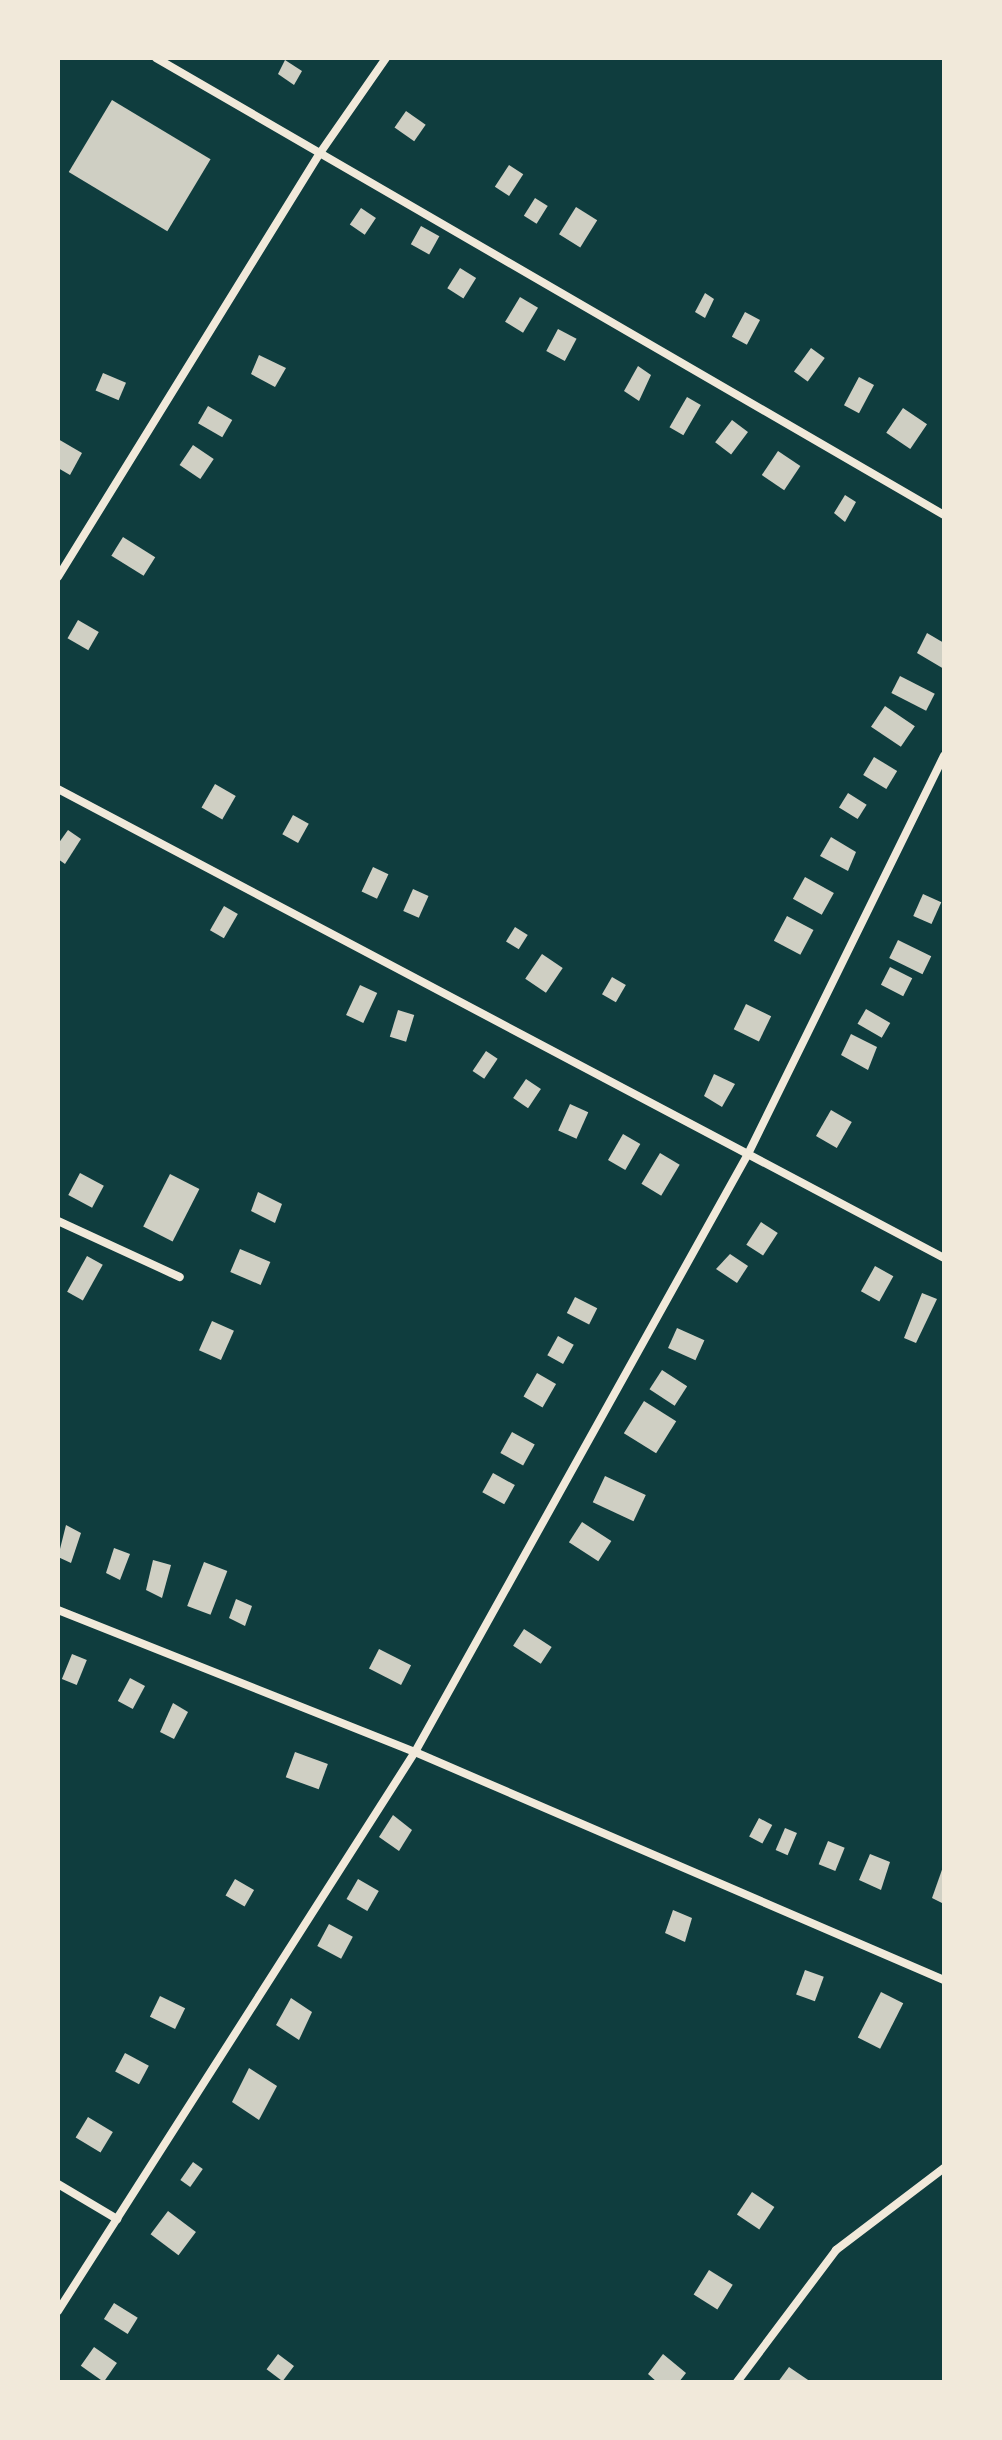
<!DOCTYPE html>
<style>
body{margin:0}
#map{position:relative;width:1002px;height:2440px;overflow:hidden;background:#0f3d3e;font-family:"IBM Plex Sans",sans-serif}
div>[style]{position:absolute}
.building>*{inset:0;background:#cfcfc3;transform-origin:0 0}
.minor>*{height:8px;margin:-4px;padding:0 4px;transform-origin:4px;border-radius:4px;background:#f1e9da}
span{translate:-50% -50%;white-space:nowrap;text-align:center;line-height:1.15;-webkit-text-stroke:7px #f1e9da;paint-order:stroke}
.frame{position:absolute;inset:0;border:60px solid #f1e9da;pointer-events:none}
</style>
<div id="map">
<div class="building">
<i style="clip-path:polygon(285px 60px,302px 71px,294px 85px,278px 74px)"></i>
<i style="left:112px;top:100px;width:115px;height:84px;rotate:31deg"></i>
<i style="left:406px;top:111px;width:24px;height:20px;rotate:35deg"></i>
<i style="left:509px;top:165px;width:17px;height:26px;rotate:33deg"></i>
<i style="left:535px;top:198px;width:15px;height:21px;rotate:32deg"></i>
<i style="left:576px;top:207px;width:25px;height:32px;rotate:32deg"></i>
<i style="left:361px;top:208px;width:18px;height:20px;rotate:34deg"></i>
<i style="left:421px;top:226px;width:21px;height:21px;rotate:29deg"></i>
<i style="left:460px;top:268px;width:19px;height:24px;rotate:32deg"></i>
<i style="clip-path:polygon(705px 293px,714px 299px,705px 318px,695px 312px)"></i>
<i style="left:520px;top:297px;width:21px;height:29px;rotate:31deg"></i>
<i style="left:745px;top:312px;width:17px;height:28px;rotate:28deg"></i>
<i style="left:558px;top:329px;width:21px;height:25px;rotate:28deg"></i>
<i style="left:811px;top:348px;width:17px;height:29px;rotate:36deg"></i>
<i style="clip-path:polygon(259px 355px,286px 368px,275px 387px,251px 374px)"></i>
<i style="clip-path:polygon(638px 366px,651px 375px,639px 401px,624px 391px)"></i>
<i style="left:103px;top:373px;width:25px;height:19px;rotate:23deg"></i>
<i style="left:859px;top:377px;width:17px;height:32px;rotate:28deg"></i>
<i style="left:687px;top:397px;width:16px;height:35px;rotate:30deg"></i>
<i style="left:208px;top:406px;width:28px;height:20px;rotate:30deg"></i>
<i style="left:903px;top:408px;width:29px;height:30px;rotate:34deg"></i>
<i style="left:732px;top:420px;width:20px;height:28px;rotate:37deg"></i>
<i style="clip-path:polygon(58px 439px,82px 453px,70px 475px,58px 468px)"></i>
<i style="left:193px;top:445px;width:25px;height:24px;rotate:34deg"></i>
<i style="left:778px;top:451px;width:27px;height:29px;rotate:34deg"></i>
<i style="clip-path:polygon(845px 495px,856px 502px,845px 522px,834px 513px)"></i>
<i style="left:123px;top:537px;width:38px;height:22px;rotate:32deg"></i>
<i style="left:78px;top:620px;width:24px;height:21px;rotate:30deg"></i>
<i style="clip-path:polygon(927px 633px,944px 643px,944px 669px,917px 653px)"></i>
<i style="left:900px;top:676px;width:39px;height:19px;rotate:27deg"></i>
<i style="left:885px;top:706px;width:36px;height:25px;rotate:34deg"></i>
<i style="left:874px;top:757px;width:27px;height:21px;rotate:31deg"></i>
<i style="left:215px;top:784px;width:24px;height:27px;rotate:30deg"></i>
<i style="left:848px;top:793px;width:22px;height:17px;rotate:32deg"></i>
<i style="left:293px;top:815px;width:18px;height:22px;rotate:29deg"></i>
<i style="clip-path:polygon(68px 830px,81px 839px,65px 864px,58px 859px,58px 844px)"></i>
<i style="clip-path:polygon(831px 837px,856px 852px,848px 871px,820px 856px)"></i>
<i style="left:373px;top:867px;width:17px;height:27px;rotate:25deg"></i>
<i style="left:805px;top:877px;width:33px;height:25px;rotate:29deg"></i>
<i style="left:413px;top:889px;width:17px;height:24px;rotate:24deg"></i>
<i style="left:923px;top:894px;width:20px;height:24px;rotate:24deg"></i>
<i style="left:224px;top:906px;width:16px;height:28px;rotate:30deg"></i>
<i style="left:787px;top:916px;width:30px;height:28px;rotate:28deg"></i>
<i style="left:515px;top:927px;width:15px;height:17px;rotate:32deg"></i>
<i style="left:898px;top:940px;width:37px;height:20px;rotate:26deg"></i>
<i style="left:542px;top:954px;width:25px;height:30px;rotate:34deg"></i>
<i style="left:890px;top:967px;width:25px;height:20px;rotate:27deg"></i>
<i style="left:612px;top:977px;width:16px;height:20px;rotate:30deg"></i>
<i style="left:360px;top:985px;width:19px;height:33px;rotate:25deg"></i>
<i style="left:746px;top:1004px;width:28px;height:28px;rotate:26deg"></i>
<i style="left:866px;top:1009px;width:28px;height:17px;rotate:30deg"></i>
<i style="left:398px;top:1010px;width:17px;height:28px;rotate:17deg"></i>
<i style="clip-path:polygon(851px 1034px,877px 1047px,868px 1070px,841px 1055px)"></i>
<i style="left:486px;top:1051px;width:14px;height:24px;rotate:34deg"></i>
<i style="clip-path:polygon(714px 1074px,735px 1084px,722px 1107px,704px 1096px)"></i>
<i style="left:526px;top:1079px;width:18px;height:23px;rotate:34deg"></i>
<i style="left:570px;top:1104px;width:20px;height:29px;rotate:24deg"></i>
<i style="left:831px;top:1110px;width:24px;height:30px;rotate:30deg"></i>
<i style="left:623px;top:1134px;width:20px;height:30px;rotate:30deg"></i>
<i style="left:660px;top:1153px;width:23px;height:36px;rotate:31deg"></i>
<i style="left:80px;top:1173px;width:27px;height:25px;rotate:28deg"></i>
<i style="left:170px;top:1174px;width:33px;height:59px;rotate:27deg"></i>
<i style="clip-path:polygon(258px 1192px,282px 1204px,275px 1223px,251px 1211px)"></i>
<i style="left:761px;top:1222px;width:20px;height:27px;rotate:33deg"></i>
<i style="left:240px;top:1249px;width:33px;height:25px;rotate:23deg"></i>
<i style="clip-path:polygon(730px 1254px,748px 1266px,737px 1283px,716px 1269px)"></i>
<i style="left:87px;top:1256px;width:18px;height:41px;rotate:29deg"></i>
<i style="left:875px;top:1266px;width:21px;height:29px;rotate:29deg"></i>
<i style="clip-path:polygon(922px 1293px,937px 1299px,916px 1343px,904px 1338px)"></i>
<i style="left:575px;top:1297px;width:25px;height:18px;rotate:27deg"></i>
<i style="left:212px;top:1321px;width:24px;height:32px;rotate:24deg"></i>
<i style="left:677px;top:1328px;width:30px;height:22px;rotate:24deg"></i>
<i style="left:558px;top:1336px;width:18px;height:22px;rotate:29deg"></i>
<i style="left:662px;top:1370px;width:30px;height:23px;rotate:33deg"></i>
<i style="left:537px;top:1373px;width:22px;height:27px;rotate:30deg"></i>
<i style="left:644px;top:1401px;width:38px;height:38px;rotate:32deg"></i>
<i style="left:512px;top:1432px;width:26px;height:24px;rotate:29deg"></i>
<i style="left:493px;top:1473px;width:25px;height:22px;rotate:29deg"></i>
<i style="left:605px;top:1476px;width:45px;height:29px;rotate:25deg"></i>
<i style="left:582px;top:1522px;width:35px;height:24px;rotate:33deg"></i>
<i style="clip-path:polygon(66px 1525px,81px 1533px,71px 1563px,58px 1557px)"></i>
<i style="clip-path:polygon(114px 1548px,130px 1554px,120px 1580px,106px 1573px)"></i>
<i style="clip-path:polygon(153px 1560px,171px 1565px,162px 1598px,146px 1590px)"></i>
<i style="left:204px;top:1562px;width:25px;height:47px;rotate:21deg"></i>
<i style="clip-path:polygon(236px 1599px,252px 1606px,245px 1626px,229px 1618px)"></i>
<i style="left:524px;top:1629px;width:33px;height:20px;rotate:33deg"></i>
<i style="left:379px;top:1649px;width:36px;height:22px;rotate:27deg"></i>
<i style="left:72px;top:1654px;width:16px;height:27px;rotate:22deg"></i>
<i style="left:130px;top:1678px;width:17px;height:26px;rotate:28deg"></i>
<i style="clip-path:polygon(173px 1703px,188px 1712px,174px 1739px,160px 1732px)"></i>
<i style="left:295px;top:1752px;width:35px;height:27px;rotate:20deg"></i>
<i style="clip-path:polygon(393px 1815px,412px 1830px,399px 1851px,379px 1837px)"></i>
<i style="left:759px;top:1818px;width:15px;height:21px;rotate:28deg"></i>
<i style="left:785px;top:1828px;width:13px;height:24px;rotate:23deg"></i>
<i style="left:828px;top:1841px;width:18px;height:25px;rotate:22deg"></i>
<i style="clip-path:polygon(870px 1854px,890px 1862px,881px 1890px,859px 1880px)"></i>
<i style="clip-path:polygon(944px 1864px,944px 1904px,932px 1898px)"></i>
<i style="left:235px;top:1879px;width:22px;height:19px;rotate:30deg"></i>
<i style="left:358px;top:1879px;width:24px;height:23px;rotate:30deg"></i>
<i style="clip-path:polygon(673px 1910px,692px 1918px,685px 1942px,665px 1933px)"></i>
<i style="left:329px;top:1924px;width:27px;height:25px;rotate:28deg"></i>
<i style="left:805px;top:1970px;width:20px;height:26px;rotate:20deg"></i>
<i style="left:881px;top:1992px;width:25px;height:51px;rotate:27deg"></i>
<i style="left:160px;top:1996px;width:28px;height:23px;rotate:26deg"></i>
<i style="clip-path:polygon(291px 1998px,312px 2012px,299px 2040px,276px 2025px)"></i>
<i style="left:125px;top:2053px;width:27px;height:21px;rotate:28deg"></i>
<i style="clip-path:polygon(249px 2068px,277px 2086px,259px 2120px,232px 2102px)"></i>
<i style="left:88px;top:2117px;width:29px;height:24px;rotate:31deg"></i>
<i style="left:193px;top:2162px;width:12px;height:22px;rotate:35deg"></i>
<i style="left:752px;top:2192px;width:27px;height:27px;rotate:34deg"></i>
<i style="left:168px;top:2211px;width:35px;height:29px;rotate:37deg"></i>
<i style="left:709px;top:2270px;width:28px;height:29px;rotate:32deg"></i>
<i style="left:114px;top:2303px;width:28px;height:19px;rotate:32deg"></i>
<i style="left:94px;top:2347px;width:28px;height:23px;rotate:35deg"></i>
<i style="left:278px;top:2354px;width:20px;height:19px;rotate:37deg"></i>
<i style="clip-path:polygon(663px 2354px,686px 2373px,679px 2382px,657px 2382px,648px 2374px)"></i>
<i style="clip-path:polygon(789px 2367px,811px 2382px,778px 2382px)"></i>
</div>
<div class="minor">
<i style="left:156px;top:58px;width:911px;rotate:30.11deg"></i>
<i style="left:58px;top:577px;width:498px;rotate:-58.3deg"></i>
<i style="left:320px;top:153px;width:116px;rotate:-55.2deg"></i>
<i style="left:58px;top:789px;width:1002px;rotate:27.89deg"></i>
<i style="left:58px;top:1221px;width:134px;rotate:24.7deg"></i>
<i style="left:58px;top:1610px;width:384px;rotate:21.7deg"></i>
<i style="left:415px;top:1752px;width:576px;rotate:23.32deg"></i>
<i style="left:58px;top:2184px;width:69px;rotate:30.7deg"></i>
<i style="left:58px;top:2311px;width:663px;rotate:-57.44deg"></i>
<i style="left:415px;top:1752px;width:684px;rotate:-60.89deg"></i>
<i style="left:748px;top:1154px;width:444px;rotate:-63.8deg"></i>
<i style="left:737px;top:2382px;width:165px;rotate:-53.1deg"></i>
<i style="left:836px;top:2250px;width:136px;rotate:-37.2deg"></i>
</div>
<div class="frame"></div>
</div>
